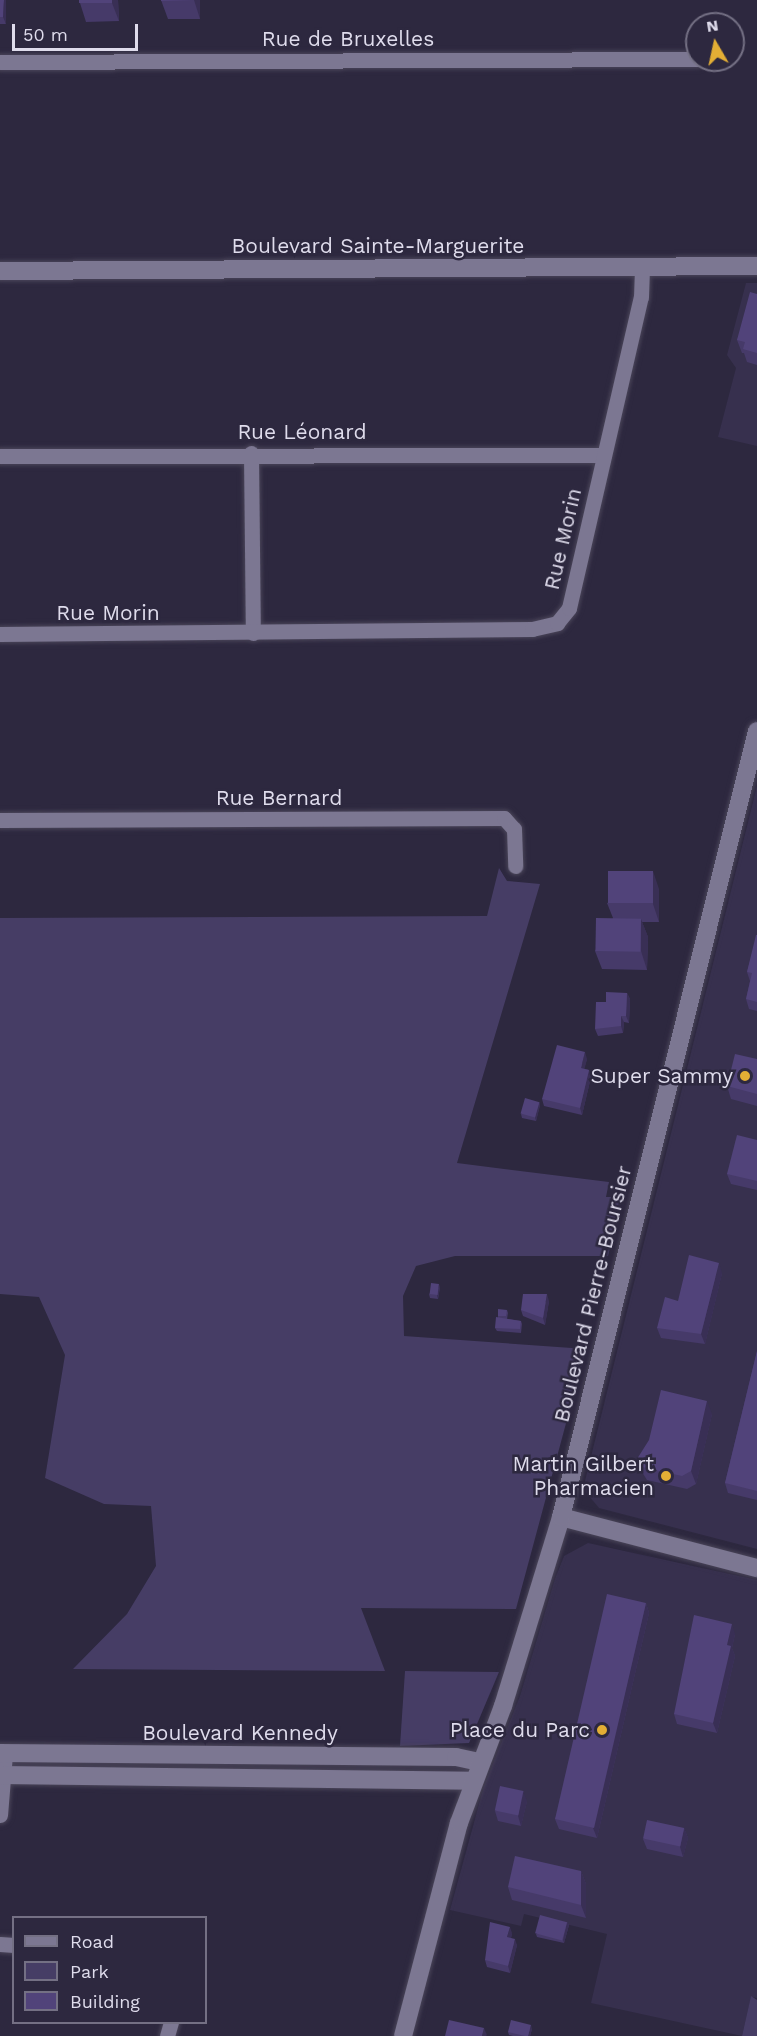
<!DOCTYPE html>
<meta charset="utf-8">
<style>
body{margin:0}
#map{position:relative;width:757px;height:2036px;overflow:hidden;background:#2d283f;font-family:"Work Sans",sans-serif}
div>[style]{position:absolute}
.built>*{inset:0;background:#37304e}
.green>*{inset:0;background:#463d65}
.roads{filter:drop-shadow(0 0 2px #4a4559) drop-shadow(0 0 2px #4a4559)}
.street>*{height:15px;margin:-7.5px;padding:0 7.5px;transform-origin:7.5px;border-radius:7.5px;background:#7c7792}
.secondary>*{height:18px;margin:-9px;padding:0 9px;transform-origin:9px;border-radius:9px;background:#7c7792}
.wall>*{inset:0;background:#463a69}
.shaded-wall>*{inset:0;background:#392f55}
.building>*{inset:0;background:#51437a;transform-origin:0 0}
.dots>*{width:16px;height:16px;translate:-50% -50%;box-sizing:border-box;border:3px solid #2d283f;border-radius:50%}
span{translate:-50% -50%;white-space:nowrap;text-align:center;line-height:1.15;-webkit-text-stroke:5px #2d283f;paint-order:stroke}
.street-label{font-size:21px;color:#dfdcec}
.poi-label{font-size:21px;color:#dfdcec}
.right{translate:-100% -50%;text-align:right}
.legend{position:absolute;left:12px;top:1916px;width:195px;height:108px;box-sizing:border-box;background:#2d283f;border:2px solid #747084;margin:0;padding:8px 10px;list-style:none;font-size:18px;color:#dfdcec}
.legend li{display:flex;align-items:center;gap:12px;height:30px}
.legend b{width:30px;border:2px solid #747084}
.north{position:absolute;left:685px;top:12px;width:60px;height:60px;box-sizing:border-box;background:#2d283f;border:2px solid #747084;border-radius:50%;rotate:351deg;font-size:16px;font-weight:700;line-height:24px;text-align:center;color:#dfdcec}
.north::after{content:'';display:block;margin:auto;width:21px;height:27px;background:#e3ae35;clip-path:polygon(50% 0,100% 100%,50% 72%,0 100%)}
.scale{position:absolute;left:12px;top:24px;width:126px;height:27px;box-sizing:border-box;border:3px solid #dfdcec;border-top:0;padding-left:8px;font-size:18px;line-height:21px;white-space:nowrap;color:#dfdcec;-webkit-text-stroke:4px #2d283f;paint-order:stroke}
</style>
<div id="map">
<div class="built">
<i style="clip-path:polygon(746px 283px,757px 283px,757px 446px,718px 437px,736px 368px,727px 355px)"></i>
<i style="clip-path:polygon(757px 786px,757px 1549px,599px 1508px,583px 1489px)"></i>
<i style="clip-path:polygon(588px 1543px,757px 1580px,757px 1998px,751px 1997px,742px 2036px,591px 2003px,607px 1934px,524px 1914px,521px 1926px,450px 1910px,484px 1786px,520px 1696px,555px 1579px,564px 1556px)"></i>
</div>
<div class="green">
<i style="clip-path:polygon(499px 868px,507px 881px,540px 884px,457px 1163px,609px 1182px,606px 1197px,622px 1197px,608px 1256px,455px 1256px,416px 1266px,403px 1296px,404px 1336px,586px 1349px,516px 1609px,361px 1608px,385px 1671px,73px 1669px,127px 1614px,156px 1566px,151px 1506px,104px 1504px,45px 1478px,65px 1355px,39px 1297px,0 1294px,0 918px,487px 916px)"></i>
<i style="clip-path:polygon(405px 1671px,499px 1672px,469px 1743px,400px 1746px)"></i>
<i style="clip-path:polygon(751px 1996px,757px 2000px,757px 2036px,742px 2036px)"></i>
</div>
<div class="roads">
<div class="street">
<i style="left:0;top:62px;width:697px;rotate:-0.25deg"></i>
<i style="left:251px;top:453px;width:180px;rotate:89.4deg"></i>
<i style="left:0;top:456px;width:604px;rotate:-0.09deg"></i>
<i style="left:0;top:634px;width:532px;rotate:-0.54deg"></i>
<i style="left:532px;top:629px;width:26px;rotate:-13deg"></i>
<i style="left:557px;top:623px;width:19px;rotate:-51deg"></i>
<i style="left:569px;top:608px;width:319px;rotate:-77deg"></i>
<i style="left:641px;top:297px;width:30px;rotate:-88deg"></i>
<i style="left:0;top:820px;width:504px;rotate:-0.23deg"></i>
<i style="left:504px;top:818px;width:15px;rotate:48deg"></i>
<i style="left:514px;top:829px;width:37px;rotate:88deg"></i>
<i style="left:0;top:1815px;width:61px;rotate:-85.3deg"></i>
<i style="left:0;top:1944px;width:14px;rotate:4deg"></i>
<i style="left:167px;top:2036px;width:15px;rotate:-74deg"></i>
</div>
<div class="secondary">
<i style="left:0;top:271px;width:757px;rotate:-0.38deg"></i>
<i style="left:561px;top:1517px;width:203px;rotate:14.6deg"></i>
<i style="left:0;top:1753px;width:456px;rotate:0.5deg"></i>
<i style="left:456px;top:1757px;width:25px;rotate:12deg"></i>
<i style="left:0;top:1775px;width:473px;rotate:0.7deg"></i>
<i style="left:403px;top:2036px;width:220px;rotate:-75.3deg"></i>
<i style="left:459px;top:1823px;width:125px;rotate:-69.4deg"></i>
<i style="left:503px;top:1706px;width:198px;rotate:-72.9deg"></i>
<i style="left:561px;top:1517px;width:810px;rotate:-76deg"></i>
</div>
</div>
<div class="wall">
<i style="clip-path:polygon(0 0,6px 24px,0 24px)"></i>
<i style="clip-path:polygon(79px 0,118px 0,119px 21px,86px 22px,80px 3px)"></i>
<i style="clip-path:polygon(161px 0,200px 0,200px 19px,168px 19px)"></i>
<i style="clip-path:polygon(757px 294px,757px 365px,747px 362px,744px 353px,742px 353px,737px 340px)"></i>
<i style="clip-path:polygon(659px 889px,659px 922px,642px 922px,648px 937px,647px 970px,602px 969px,595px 951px,613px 918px,607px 903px)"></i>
<i style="clip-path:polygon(757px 935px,757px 1011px,749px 1009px,746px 999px,750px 981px,747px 972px)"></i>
<i style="clip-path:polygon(627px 993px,630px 999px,629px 1023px,624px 1022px,623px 1033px,598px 1036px,595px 1029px,606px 1002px)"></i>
<i style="clip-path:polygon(587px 1059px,584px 1069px,589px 1070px,591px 1077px,582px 1115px,544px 1106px,542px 1099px)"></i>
<i style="clip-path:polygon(757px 1059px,757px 1106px,731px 1099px,727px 1086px)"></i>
<i style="clip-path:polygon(539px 1102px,540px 1105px,536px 1121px,522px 1118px,521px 1114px)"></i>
<i style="clip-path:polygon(757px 1140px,757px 1190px,731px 1184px,727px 1174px)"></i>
<i style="clip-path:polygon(722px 1273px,705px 1344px,661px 1338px,657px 1328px,678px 1301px)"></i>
<i style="clip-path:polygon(440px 1287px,438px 1299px,430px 1298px,429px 1294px)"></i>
<i style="clip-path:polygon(549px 1301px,545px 1325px,523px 1316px,521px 1310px)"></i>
<i style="clip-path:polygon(507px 1310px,508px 1313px,507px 1319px,521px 1321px,522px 1324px,521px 1333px,497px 1331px,495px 1328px,498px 1318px,498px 1316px)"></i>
<i style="clip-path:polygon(757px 1351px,757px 1500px,728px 1493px,725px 1483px)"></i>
<i style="clip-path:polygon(712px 1414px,696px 1484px,687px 1489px,647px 1480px,642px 1472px,637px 1459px)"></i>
<i style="clip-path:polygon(646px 1603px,649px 1613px,597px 1838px,559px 1829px,555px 1819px)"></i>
<i style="clip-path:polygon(735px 1634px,732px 1648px,735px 1656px,717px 1733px,677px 1724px,674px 1714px)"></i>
<i style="clip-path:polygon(527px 1801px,521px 1826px,498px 1821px,495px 1811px)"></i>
<i style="clip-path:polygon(684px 1828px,688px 1838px,683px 1857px,647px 1849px,643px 1839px)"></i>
<i style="clip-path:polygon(581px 1871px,586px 1884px,586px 1918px,512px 1900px,508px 1887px)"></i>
<i style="clip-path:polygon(567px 1922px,569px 1925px,564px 1943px,537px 1937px,536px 1934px)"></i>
<i style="clip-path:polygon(512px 1933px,511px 1938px,517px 1945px,510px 1973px,487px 1967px,485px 1960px)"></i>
<i style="clip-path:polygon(532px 2029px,530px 2036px,513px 2036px,509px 2035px,508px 2032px)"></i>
</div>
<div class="shaded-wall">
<i style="clip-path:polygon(4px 0,6px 0,6px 24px,3px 17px)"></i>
<i style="clip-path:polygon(112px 0,118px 0,119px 21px,112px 3px)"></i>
<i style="clip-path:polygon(194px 0,200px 0,200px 19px)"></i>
<i style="clip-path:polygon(653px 871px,659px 889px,659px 922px,653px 904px)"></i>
<i style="clip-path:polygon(641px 919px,648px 937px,647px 970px,641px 951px)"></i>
<i style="clip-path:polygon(627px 993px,630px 999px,629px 1023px,626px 1016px)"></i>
<i style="clip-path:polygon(621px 1016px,624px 1022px,623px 1033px,621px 1026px)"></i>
<i style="clip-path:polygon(585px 1052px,587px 1059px,583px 1075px,581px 1068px)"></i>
<i style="clip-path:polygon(589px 1070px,591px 1077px,582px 1115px,580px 1108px)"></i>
<i style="clip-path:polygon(539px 1102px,540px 1105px,536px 1121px,535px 1118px)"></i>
<i style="clip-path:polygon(719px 1263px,722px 1273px,705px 1344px,701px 1334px)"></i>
<i style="clip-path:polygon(439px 1284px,440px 1287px,438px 1299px,437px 1296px)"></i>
<i style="clip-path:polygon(547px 1294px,549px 1301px,545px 1325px,543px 1318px)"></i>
<i style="clip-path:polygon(707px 1401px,712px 1414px,696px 1484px,691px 1471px)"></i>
<i style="clip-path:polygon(646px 1603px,649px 1613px,597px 1838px,593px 1828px)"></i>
<i style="clip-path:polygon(732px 1624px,735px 1634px,732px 1648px,735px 1656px,717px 1733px,713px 1723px,727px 1645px)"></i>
<i style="clip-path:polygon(523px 1791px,527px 1801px,521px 1826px,518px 1816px)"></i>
<i style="clip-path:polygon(684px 1828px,688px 1838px,683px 1857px,680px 1847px)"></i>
<i style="clip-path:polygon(581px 1871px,586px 1884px,586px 1918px,581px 1905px)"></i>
<i style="clip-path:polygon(567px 1922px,569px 1925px,564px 1943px,563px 1940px)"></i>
<i style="clip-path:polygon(510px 1927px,512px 1933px,510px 1943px,507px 1937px)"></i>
<i style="clip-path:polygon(515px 1939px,517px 1945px,510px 1973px,508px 1966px)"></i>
<i style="clip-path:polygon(531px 2025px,532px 2029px,530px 2036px,528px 2036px)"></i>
<i style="clip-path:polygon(484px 2028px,487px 2035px,486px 2036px,482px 2036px)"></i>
</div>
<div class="building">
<i style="clip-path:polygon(0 0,4px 0,3px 17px,0 17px)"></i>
<i style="left:79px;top:0;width:33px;height:3px"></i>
<i style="clip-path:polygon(161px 0,194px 0,161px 1px)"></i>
<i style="clip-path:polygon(750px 292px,757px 294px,757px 353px,743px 349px,745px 342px,737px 340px)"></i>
<i style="left:608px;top:871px;width:45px;height:32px"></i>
<i style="left:596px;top:918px;width:45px;height:33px;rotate:1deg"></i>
<i style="clip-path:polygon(756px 935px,757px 935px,757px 1002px,746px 999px,752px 973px,747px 972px)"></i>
<i style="clip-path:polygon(606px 992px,627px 993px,626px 1016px,621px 1016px,621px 1026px,595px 1029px,596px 1002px,606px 1002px)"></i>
<i style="clip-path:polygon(557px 1045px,585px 1052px,581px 1068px,589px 1070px,580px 1108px,542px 1099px)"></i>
<i style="clip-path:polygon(735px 1054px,757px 1059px,757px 1094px,727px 1086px)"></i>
<i style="left:525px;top:1098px;width:15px;height:16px;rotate:16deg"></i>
<i style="clip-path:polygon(737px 1135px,757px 1140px,757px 1181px,727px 1174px)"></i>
<i style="clip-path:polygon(689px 1255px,719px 1263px,701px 1334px,657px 1328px,665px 1297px,678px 1301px)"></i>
<i style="left:431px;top:1283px;width:8px;height:11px;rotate:7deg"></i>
<i style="clip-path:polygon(523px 1294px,547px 1294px,543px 1318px,521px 1310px)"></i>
<i style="clip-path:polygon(498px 1309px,507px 1310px,506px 1316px,498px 1316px)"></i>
<i style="clip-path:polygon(496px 1317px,521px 1321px,520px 1329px,495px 1328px)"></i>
<i style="clip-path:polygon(757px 1351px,757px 1491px,725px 1483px)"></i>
<i style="clip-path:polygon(661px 1390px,707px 1401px,691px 1471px,682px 1476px,642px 1467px,637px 1459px,649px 1440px)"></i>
<i style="left:607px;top:1594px;width:40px;height:231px;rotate:13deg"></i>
<i style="clip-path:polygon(694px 1615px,732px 1624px,727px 1645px,731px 1646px,713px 1723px,674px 1714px)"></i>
<i style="left:500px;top:1786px;width:24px;height:25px;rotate:12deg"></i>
<i style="left:647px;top:1820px;width:38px;height:19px;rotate:12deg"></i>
<i style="clip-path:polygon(515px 1856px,581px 1871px,581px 1905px,508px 1887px)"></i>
<i style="left:540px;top:1915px;width:28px;height:19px;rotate:15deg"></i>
<i style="clip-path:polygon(490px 1922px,510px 1927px,507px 1937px,515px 1939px,508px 1966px,485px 1960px)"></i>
<i style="clip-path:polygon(449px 2020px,484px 2028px,482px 2036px,445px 2036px)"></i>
<i style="clip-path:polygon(511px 2020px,531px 2025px,528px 2036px,525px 2036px,508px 2032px)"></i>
</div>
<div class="dots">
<i style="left:745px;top:1076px;background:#e3ae35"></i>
<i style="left:666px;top:1476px;background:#e3ae35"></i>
<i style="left:602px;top:1730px;background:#e3ae35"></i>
</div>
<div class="street-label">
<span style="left:348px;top:39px">Rue de Bruxelles</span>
<span style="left:378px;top:246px">Boulevard Sainte-Marguerite</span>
<span style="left:302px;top:432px">Rue Léonard</span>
<span style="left:563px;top:539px;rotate:-77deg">Rue Morin</span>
<span style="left:108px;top:613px">Rue Morin</span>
<span style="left:279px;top:798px">Rue Bernard</span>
<span style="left:593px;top:1294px;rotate:-76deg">Boulevard Pierre-Boursier</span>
<span style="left:240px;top:1733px">Boulevard Kennedy</span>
</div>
<div class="poi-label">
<span class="right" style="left:733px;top:1076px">Super Sammy</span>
<span class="right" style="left:654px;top:1476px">Martin Gilbert<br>Pharmacien</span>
<span class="right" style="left:590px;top:1730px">Place du Parc</span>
</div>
<ul class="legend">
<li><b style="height:8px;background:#7c7792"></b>Road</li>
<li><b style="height:16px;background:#463d65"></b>Park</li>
<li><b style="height:16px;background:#51437a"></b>Building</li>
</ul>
<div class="north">N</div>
<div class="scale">50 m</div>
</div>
